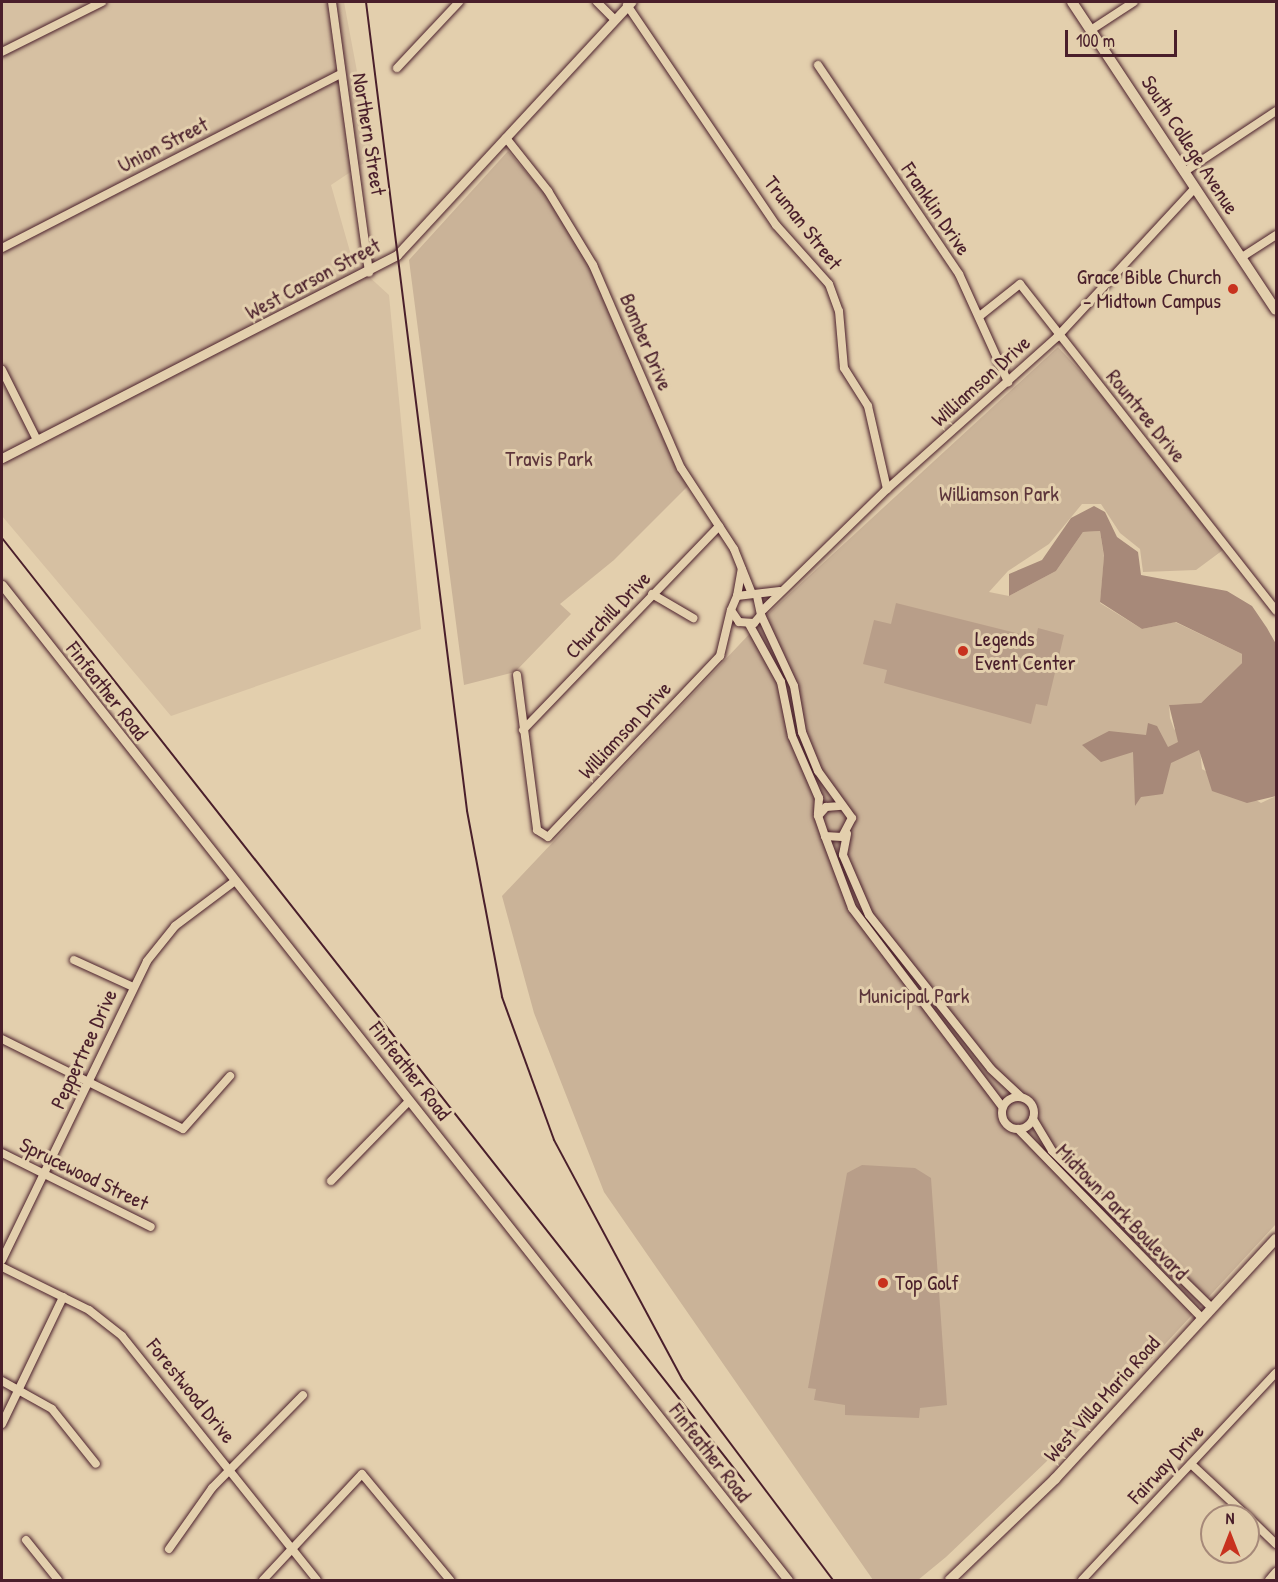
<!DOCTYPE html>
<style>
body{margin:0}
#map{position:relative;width:1278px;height:1582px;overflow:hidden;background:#e3cfad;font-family:"Patrick Hand",sans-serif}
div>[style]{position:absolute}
.built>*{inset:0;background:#d6c0a2}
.green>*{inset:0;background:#cab398}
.water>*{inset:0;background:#a78979}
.building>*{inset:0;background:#b89e89}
.roads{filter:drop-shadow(0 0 2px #4a1f2b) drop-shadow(0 0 2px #4a1f2b)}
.minor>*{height:8px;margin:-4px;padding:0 4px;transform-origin:4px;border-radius:4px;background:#e3cfad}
.minor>.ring{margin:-4px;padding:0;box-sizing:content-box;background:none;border:8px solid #e3cfad;border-radius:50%}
.tertiary>*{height:9px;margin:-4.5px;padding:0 4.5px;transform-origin:4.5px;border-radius:4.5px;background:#e3cfad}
.secondary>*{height:10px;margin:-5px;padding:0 5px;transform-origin:5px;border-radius:5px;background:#e3cfad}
.rail>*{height:2px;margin:-1px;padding:0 1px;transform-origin:1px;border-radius:1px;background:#4a1f2b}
.dots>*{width:16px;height:16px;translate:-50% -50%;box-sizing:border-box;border:3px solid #e3cfad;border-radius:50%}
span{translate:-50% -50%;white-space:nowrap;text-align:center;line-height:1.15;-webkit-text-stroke:6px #e3cfad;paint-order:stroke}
.street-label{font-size:21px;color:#4a1f2b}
.poi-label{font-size:21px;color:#4a1f2b}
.right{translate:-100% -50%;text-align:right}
.left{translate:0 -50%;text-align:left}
.park-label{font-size:21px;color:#5d353b}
.frame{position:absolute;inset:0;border:3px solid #4a1f2b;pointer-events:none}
.north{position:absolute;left:1200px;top:1504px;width:60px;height:60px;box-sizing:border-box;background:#e3cfad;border:2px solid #a68979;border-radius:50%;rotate:0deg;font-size:16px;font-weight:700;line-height:24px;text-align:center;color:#4a1f2b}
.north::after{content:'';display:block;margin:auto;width:21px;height:27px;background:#c8321e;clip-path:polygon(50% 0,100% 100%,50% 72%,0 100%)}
.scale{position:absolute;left:1065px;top:30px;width:112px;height:27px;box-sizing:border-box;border:3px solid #4a1f2b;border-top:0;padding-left:8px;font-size:18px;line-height:21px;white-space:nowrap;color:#4a1f2b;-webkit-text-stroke:4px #e3cfad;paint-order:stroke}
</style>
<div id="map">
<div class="built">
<i style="clip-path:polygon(2px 2px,344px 2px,373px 157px,331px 185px,353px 262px,389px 295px,421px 629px,171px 716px,2px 516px)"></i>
</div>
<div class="green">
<i style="clip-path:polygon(508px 151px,545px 194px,590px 268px,688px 486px,614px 560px,560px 604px,571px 614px,515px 672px,464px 685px,409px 260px)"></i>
<i style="clip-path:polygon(1058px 347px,1104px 397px,1223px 550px,1196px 570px,1143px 572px,1140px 549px,1120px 533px,1101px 504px,1082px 504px,1049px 544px,1008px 571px,989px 592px,1009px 596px,1056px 571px,1083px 532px,1100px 531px,1104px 557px,1100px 603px,1142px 629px,1175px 622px,1242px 654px,1242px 663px,1201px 703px,1169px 705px,1170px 718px,1174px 729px,1200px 750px,1202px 769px,1261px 803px,1276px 796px,1276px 1224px,1130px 1382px,946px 1557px,918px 1580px,873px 1580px,604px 1192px,534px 1013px,502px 896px,771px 611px)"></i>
</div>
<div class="water">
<i style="clip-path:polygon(1094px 506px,1105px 512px,1117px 537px,1138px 552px,1141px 575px,1227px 591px,1252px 606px,1267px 628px,1276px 644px,1276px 796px,1247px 803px,1212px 791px,1199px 750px,1171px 763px,1163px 794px,1141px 797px,1135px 806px,1133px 752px,1101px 762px,1082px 745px,1109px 731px,1146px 735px,1148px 723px,1157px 726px,1168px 747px,1178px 742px,1169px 705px,1201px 703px,1242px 663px,1242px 654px,1176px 622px,1142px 629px,1100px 602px,1104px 556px,1100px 531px,1083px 532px,1056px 571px,1009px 596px,1009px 574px,1042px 560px,1071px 518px)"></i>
</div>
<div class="building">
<i style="clip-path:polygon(896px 603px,1036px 638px,1038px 628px,1064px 635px,1047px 706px,1036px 704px,1031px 724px,884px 683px,887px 670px,863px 664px,874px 620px,891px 624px)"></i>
<i style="clip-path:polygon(862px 1165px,915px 1168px,931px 1178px,947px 1405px,920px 1408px,919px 1418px,845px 1415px,845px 1405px,814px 1400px,816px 1389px,808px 1388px,847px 1173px)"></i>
</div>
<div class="roads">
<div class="minor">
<i style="left:332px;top:2px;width:273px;rotate:82.2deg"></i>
<i style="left:597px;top:2px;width:25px;rotate:45deg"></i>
<i style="left:627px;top:5px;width:266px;rotate:55.9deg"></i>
<i style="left:776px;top:225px;width:79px;rotate:48.1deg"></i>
<i style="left:829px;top:284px;width:29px;rotate:70deg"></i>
<i style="left:839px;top:311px;width:57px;rotate:85deg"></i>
<i style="left:844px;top:368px;width:45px;rotate:57.7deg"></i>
<i style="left:868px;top:406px;width:85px;rotate:77.1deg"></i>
<i style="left:1091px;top:30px;width:51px;rotate:-33.1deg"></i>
<i style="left:2px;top:52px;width:112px;rotate:-26.6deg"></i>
<i style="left:818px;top:65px;width:252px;rotate:56deg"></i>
<i style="left:959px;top:274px;width:119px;rotate:65.6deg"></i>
<i style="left:397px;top:68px;width:91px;rotate:-46.8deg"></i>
<i style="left:506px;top:138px;width:68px;rotate:51.6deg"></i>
<i style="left:548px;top:191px;width:87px;rotate:58.7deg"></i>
<i style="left:593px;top:265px;width:221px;rotate:66.6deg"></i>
<i style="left:681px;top:468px;width:97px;rotate:56.8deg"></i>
<i style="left:734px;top:549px;width:48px;rotate:68.2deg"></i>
<i style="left:1184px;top:172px;width:110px;rotate:-33.5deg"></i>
<i style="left:2px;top:248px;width:381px;rotate:-27.2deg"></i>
<i style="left:1242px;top:257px;width:40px;rotate:-32.9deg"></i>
<i style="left:981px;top:315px;width:50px;rotate:-38.5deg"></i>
<i style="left:1020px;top:284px;width:415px;rotate:51.9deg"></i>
<i style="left:2px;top:370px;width:78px;rotate:63.4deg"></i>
<i style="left:652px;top:594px;width:48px;rotate:30.3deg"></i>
<i style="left:737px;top:596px;width:27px;rotate:-80deg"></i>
<i style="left:757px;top:596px;width:19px;rotate:78deg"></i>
<i style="left:761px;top:615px;width:11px;rotate:131deg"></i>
<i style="left:754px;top:623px;width:15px;rotate:-176deg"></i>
<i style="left:739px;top:622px;width:14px;rotate:-124deg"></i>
<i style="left:731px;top:610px;width:15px;rotate:-67deg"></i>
<i style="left:737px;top:596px;width:43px;rotate:-6.6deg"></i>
<i style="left:763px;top:610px;width:173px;rotate:-44.3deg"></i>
<i style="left:887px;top:489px;width:228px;rotate:-41.8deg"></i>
<i style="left:1057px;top:337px;width:202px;rotate:-47.2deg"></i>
<i style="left:761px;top:615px;width:78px;rotate:65.1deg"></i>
<i style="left:794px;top:686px;width:47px;rotate:80.1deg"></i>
<i style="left:802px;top:732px;width:42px;rotate:67.7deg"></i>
<i style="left:818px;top:771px;width:58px;rotate:54.1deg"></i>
<i style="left:852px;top:818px;width:21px;rotate:118deg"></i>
<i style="left:842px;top:837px;width:17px;rotate:-177deg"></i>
<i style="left:825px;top:836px;width:21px;rotate:-109deg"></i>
<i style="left:818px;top:816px;width:12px;rotate:-48deg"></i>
<i style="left:826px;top:807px;width:16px;rotate:-4deg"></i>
<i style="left:749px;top:624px;width:66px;rotate:61.1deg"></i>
<i style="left:781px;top:682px;width:55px;rotate:78.5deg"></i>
<i style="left:792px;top:736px;width:68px;rotate:66.5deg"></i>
<i style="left:819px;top:798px;width:16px;rotate:94deg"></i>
<i style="left:517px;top:675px;width:156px;rotate:82.6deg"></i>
<i style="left:537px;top:830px;width:13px;rotate:32deg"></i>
<i style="left:548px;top:837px;width:250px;rotate:-46.5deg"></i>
<i style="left:720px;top:656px;width:47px;rotate:-76.6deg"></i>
<i style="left:523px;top:730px;width:283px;rotate:-46.1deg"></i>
<i style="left:847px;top:834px;width:21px;rotate:101deg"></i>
<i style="left:843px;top:855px;width:65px;rotate:66.6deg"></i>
<i style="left:869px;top:915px;width:196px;rotate:51.6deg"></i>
<i style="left:991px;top:1069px;width:40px;rotate:43deg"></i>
<i style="left:825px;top:836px;width:77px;rotate:69.4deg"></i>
<i style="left:852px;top:908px;width:248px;rotate:52.9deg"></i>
<i style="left:74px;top:960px;width:65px;rotate:24.6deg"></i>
<i style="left:2px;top:1039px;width:202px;rotate:26.4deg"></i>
<i style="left:183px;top:1129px;width:71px;rotate:-48.4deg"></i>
<i class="ring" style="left:1002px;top:1097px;width:24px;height:24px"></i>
<i style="left:1033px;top:1119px;width:37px;rotate:59deg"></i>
<i style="left:1052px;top:1151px;width:224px;rotate:44.5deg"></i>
<i style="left:1018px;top:1129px;width:264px;rotate:45.8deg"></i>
<i style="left:2px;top:1153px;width:166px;rotate:26.4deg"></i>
<i style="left:331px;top:1181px;width:112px;rotate:-45.7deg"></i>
<i style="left:2px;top:1260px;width:332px;rotate:-64.1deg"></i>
<i style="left:147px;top:961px;width:45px;rotate:-51.3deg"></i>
<i style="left:175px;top:926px;width:75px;rotate:-36.9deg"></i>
<i style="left:2px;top:1267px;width:97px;rotate:26.3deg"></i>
<i style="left:89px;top:1310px;width:42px;rotate:38.2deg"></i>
<i style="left:122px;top:1336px;width:312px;rotate:51.4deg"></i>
<i style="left:2px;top:1381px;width:57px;rotate:29.2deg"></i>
<i style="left:52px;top:1409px;width:70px;rotate:51.3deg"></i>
<i style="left:2px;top:1424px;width:141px;rotate:-64.3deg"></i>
<i style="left:1191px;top:1464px;width:76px;rotate:42.9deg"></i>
<i style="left:1248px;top:1517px;width:39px;rotate:44deg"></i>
<i style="left:26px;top:1540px;width:51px;rotate:51.3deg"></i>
<i style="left:169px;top:1549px;width:75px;rotate:-54.8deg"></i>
<i style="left:212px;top:1488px;width:130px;rotate:-45.6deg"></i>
<i style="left:263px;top:1580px;width:145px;rotate:-47deg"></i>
<i style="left:362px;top:1474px;width:138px;rotate:50.3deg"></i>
<i style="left:1082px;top:1580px;width:284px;rotate:-46.9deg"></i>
<i style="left:1269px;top:1580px;width:11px;rotate:-49deg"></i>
</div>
<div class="tertiary">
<i style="left:2px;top:458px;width:444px;rotate:-27.2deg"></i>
<i style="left:397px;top:255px;width:345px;rotate:-47.2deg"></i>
<i style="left:2px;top:585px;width:1268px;rotate:51.69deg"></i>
</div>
<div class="secondary">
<i style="left:1072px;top:2px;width:369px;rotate:56.5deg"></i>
<i style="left:950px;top:1580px;width:146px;rotate:-43.9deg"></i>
<i style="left:1055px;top:1479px;width:326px;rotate:-47.4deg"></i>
</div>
</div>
<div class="rail">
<i style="left:366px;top:2px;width:815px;rotate:82.88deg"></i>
<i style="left:467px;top:811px;width:189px;rotate:79.3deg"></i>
<i style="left:502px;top:997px;width:152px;rotate:70deg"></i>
<i style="left:554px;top:1140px;width:271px;rotate:61.8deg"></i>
<i style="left:682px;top:1379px;width:251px;rotate:53.1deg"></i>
<i style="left:2px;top:538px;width:1200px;rotate:51.8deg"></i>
</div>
<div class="dots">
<i style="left:1233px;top:289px;background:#c8321e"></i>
<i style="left:963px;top:651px;background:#c8321e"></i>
<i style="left:883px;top:1283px;background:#c8321e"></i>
</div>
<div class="street-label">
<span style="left:369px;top:134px;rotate:81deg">Northern Street</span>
<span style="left:163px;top:145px;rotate:-27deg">Union Street</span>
<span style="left:1190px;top:145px;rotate:57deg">South College Avenue</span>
<span style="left:936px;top:209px;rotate:56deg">Franklin Drive</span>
<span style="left:803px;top:223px;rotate:52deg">Truman Street</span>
<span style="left:313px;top:279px;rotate:-28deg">West Carson Street</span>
<span style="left:646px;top:342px;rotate:67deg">Bomber Drive</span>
<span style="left:981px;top:381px;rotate:-42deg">Williamson Drive</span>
<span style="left:1146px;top:416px;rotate:51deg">Rountree Drive</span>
<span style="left:608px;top:615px;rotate:-46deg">Churchill Drive</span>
<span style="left:107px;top:691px;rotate:52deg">Finfeather Road</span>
<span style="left:625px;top:730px;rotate:-47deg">Williamson Drive</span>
<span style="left:84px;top:1049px;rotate:-65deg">Peppertree Drive</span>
<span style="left:410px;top:1071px;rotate:52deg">Finfeather Road</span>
<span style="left:84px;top:1174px;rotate:26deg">Sprucewood Street</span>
<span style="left:1122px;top:1212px;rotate:46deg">Midtown Park Boulevard</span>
<span style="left:191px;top:1391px;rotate:51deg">Forestwood Drive</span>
<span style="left:1102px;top:1399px;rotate:-48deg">West Villa Maria Road</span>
<span style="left:710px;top:1453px;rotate:52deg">Finfeather Road</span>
<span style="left:1166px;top:1464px;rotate:-47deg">Fairway Drive</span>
</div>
<div class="poi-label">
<span class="right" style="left:1221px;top:289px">Grace Bible Church<br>- Midtown Campus</span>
<span class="left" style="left:975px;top:651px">Legends<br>Event Center</span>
<span class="left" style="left:895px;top:1283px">Top Golf</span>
</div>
<div class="park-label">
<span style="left:549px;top:459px">Travis Park</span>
<span style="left:999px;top:494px">Williamson Park</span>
<span style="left:914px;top:996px">Municipal Park</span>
</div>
<div class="frame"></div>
<div class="north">N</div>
<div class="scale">100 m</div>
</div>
